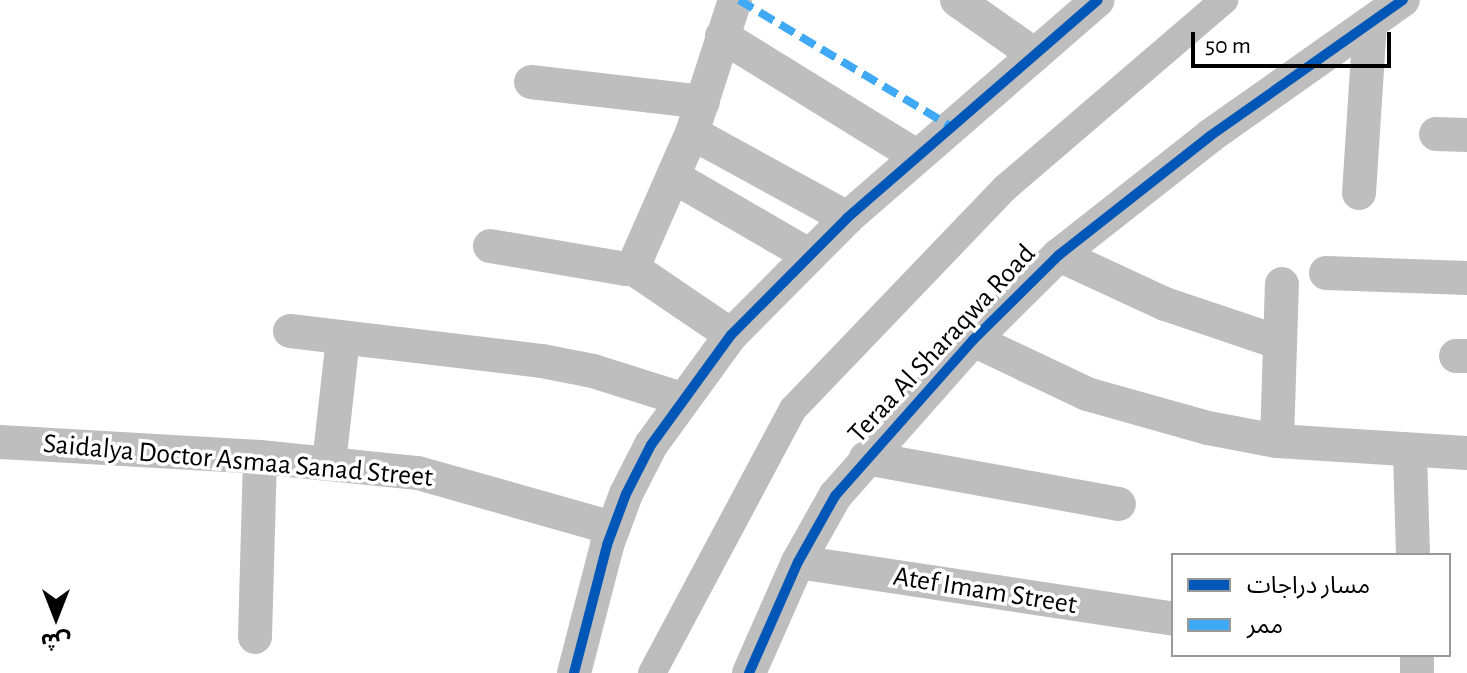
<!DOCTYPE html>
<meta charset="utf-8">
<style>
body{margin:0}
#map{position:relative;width:1467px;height:673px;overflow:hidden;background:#fff;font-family:"Alegreya Sans","Noto Sans Arabic",sans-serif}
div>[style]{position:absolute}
.canal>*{height:28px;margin:-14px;padding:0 14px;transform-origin:14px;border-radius:14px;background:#bcbcbc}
.minor>*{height:34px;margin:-17px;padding:0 17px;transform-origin:17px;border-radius:17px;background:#bebebe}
.quiet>*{height:8px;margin-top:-4px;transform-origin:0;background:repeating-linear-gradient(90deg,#3fa9f5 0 16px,transparent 0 24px)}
.cycleway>*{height:10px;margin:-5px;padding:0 5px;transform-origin:5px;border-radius:5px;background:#0057b8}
span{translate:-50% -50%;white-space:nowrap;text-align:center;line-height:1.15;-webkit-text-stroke:7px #fff;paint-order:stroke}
.street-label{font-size:28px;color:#000}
.legend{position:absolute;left:1171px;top:553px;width:280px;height:104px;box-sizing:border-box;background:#fff;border:2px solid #999;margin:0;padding:10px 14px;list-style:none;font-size:24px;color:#000}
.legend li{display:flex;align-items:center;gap:16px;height:40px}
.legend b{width:40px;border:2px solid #999}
.north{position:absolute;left:16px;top:577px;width:80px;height:80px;-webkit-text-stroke:6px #fff;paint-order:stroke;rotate:180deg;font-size:22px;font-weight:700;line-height:32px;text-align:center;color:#000}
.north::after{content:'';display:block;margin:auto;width:28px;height:36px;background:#000;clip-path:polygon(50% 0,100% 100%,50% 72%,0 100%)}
.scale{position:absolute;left:1191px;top:32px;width:200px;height:36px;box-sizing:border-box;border:4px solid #000;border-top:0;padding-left:10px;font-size:24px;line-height:28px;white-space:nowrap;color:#000;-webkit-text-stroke:6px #fff;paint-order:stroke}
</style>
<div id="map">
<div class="canal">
<i style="left:652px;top:673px;width:299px;rotate:-61.9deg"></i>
<i style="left:793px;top:409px;width:306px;rotate:-46.2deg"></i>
<i style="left:1005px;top:188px;width:289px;rotate:-40.6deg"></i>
</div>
<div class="minor">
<i style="left:957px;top:0;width:95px;rotate:35.2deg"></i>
<i style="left:722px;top:36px;width:228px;rotate:31.7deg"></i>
<i style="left:531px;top:82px;width:173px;rotate:6.6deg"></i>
<i style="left:692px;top:133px;width:177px;rotate:28.7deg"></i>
<i style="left:1436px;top:134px;width:31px;rotate:2deg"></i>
<i style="left:674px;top:177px;width:154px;rotate:30.1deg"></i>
<i style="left:1359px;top:193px;width:170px;rotate:-86.3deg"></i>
<i style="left:490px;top:246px;width:138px;rotate:9.6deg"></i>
<i style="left:626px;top:269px;width:9px;rotate:-27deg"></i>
<i style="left:634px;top:265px;width:144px;rotate:-66.3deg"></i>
<i style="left:692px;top:133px;width:140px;rotate:-72.1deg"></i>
<i style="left:1059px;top:255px;width:117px;rotate:24.8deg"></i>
<i style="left:1165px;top:304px;width:119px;rotate:18.6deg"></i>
<i style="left:631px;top:267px;width:121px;rotate:34.2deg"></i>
<i style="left:1326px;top:273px;width:141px;rotate:2deg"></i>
<i style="left:290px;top:331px;width:254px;rotate:6.8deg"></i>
<i style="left:542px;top:361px;width:52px;rotate:11.1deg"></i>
<i style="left:593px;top:371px;width:93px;rotate:17.5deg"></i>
<i style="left:973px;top:340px;width:126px;rotate:25.3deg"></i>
<i style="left:1087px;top:394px;width:126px;rotate:15.7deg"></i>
<i style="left:1208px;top:428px;width:70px;rotate:10.7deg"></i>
<i style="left:1277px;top:441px;width:190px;rotate:3.6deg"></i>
<i style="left:1456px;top:356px;width:11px"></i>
<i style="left:1277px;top:441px;width:157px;rotate:-88.2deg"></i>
<i style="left:0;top:442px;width:260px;rotate:3.3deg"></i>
<i style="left:260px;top:457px;width:159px;rotate:5.8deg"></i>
<i style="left:418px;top:473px;width:203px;rotate:15.8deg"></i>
<i style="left:1410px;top:453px;width:102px;rotate:88.3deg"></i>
<i style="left:866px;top:458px;width:257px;rotate:10.3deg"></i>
<i style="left:329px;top:463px;width:126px;rotate:-83.6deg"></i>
<i style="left:798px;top:562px;width:379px;rotate:8.6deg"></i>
<i style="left:255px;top:637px;width:180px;rotate:-88.4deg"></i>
<i style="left:1417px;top:655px;width:18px;rotate:90deg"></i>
<i style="left:574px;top:673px;width:132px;rotate:-75.5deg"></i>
<i style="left:607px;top:545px;width:54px;rotate:-69.6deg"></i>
<i style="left:626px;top:494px;width:55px;rotate:-63deg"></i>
<i style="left:651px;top:445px;width:136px;rotate:-54deg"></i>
<i style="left:731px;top:335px;width:165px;rotate:-45.2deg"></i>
<i style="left:847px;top:218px;width:332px;rotate:-41deg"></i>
<i style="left:749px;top:673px;width:121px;rotate:-66.2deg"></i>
<i style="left:798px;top:562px;width:76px;rotate:-60.7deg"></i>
<i style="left:835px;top:496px;width:208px;rotate:-48.5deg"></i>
<i style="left:973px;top:340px;width:121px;rotate:-44.7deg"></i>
<i style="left:1059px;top:255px;width:192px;rotate:-38.2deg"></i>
<i style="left:1210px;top:136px;width:236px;rotate:-35.2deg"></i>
</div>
<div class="quiet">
<i style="left:739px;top:0;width:246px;rotate:30.8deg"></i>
</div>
<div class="cycleway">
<i style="left:574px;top:673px;width:132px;rotate:-75.5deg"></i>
<i style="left:607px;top:545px;width:54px;rotate:-69.6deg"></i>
<i style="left:626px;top:494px;width:55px;rotate:-63deg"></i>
<i style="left:651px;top:445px;width:136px;rotate:-54deg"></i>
<i style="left:731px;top:335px;width:165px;rotate:-45.2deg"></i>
<i style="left:847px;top:218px;width:332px;rotate:-41deg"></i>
<i style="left:749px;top:673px;width:121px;rotate:-66.2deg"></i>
<i style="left:798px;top:562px;width:76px;rotate:-60.7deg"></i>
<i style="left:835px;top:496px;width:208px;rotate:-48.5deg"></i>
<i style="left:973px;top:340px;width:121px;rotate:-44.7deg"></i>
<i style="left:1059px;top:255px;width:192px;rotate:-38.2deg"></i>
<i style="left:1210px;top:136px;width:236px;rotate:-35.2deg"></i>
</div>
<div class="street-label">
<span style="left:942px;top:344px;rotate:-47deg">Teraa Al Sharaqwa Road</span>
<span style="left:238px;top:461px;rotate:5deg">Saidalya Doctor Asmaa Sanad Street</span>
<span style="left:985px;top:591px;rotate:9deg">Atef Imam Street</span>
</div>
<ul class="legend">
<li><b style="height:10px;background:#0057b8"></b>مسار دراجات</li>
<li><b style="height:10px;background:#3fa9f5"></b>ممر</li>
</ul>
<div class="north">ش</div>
<div class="scale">50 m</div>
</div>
